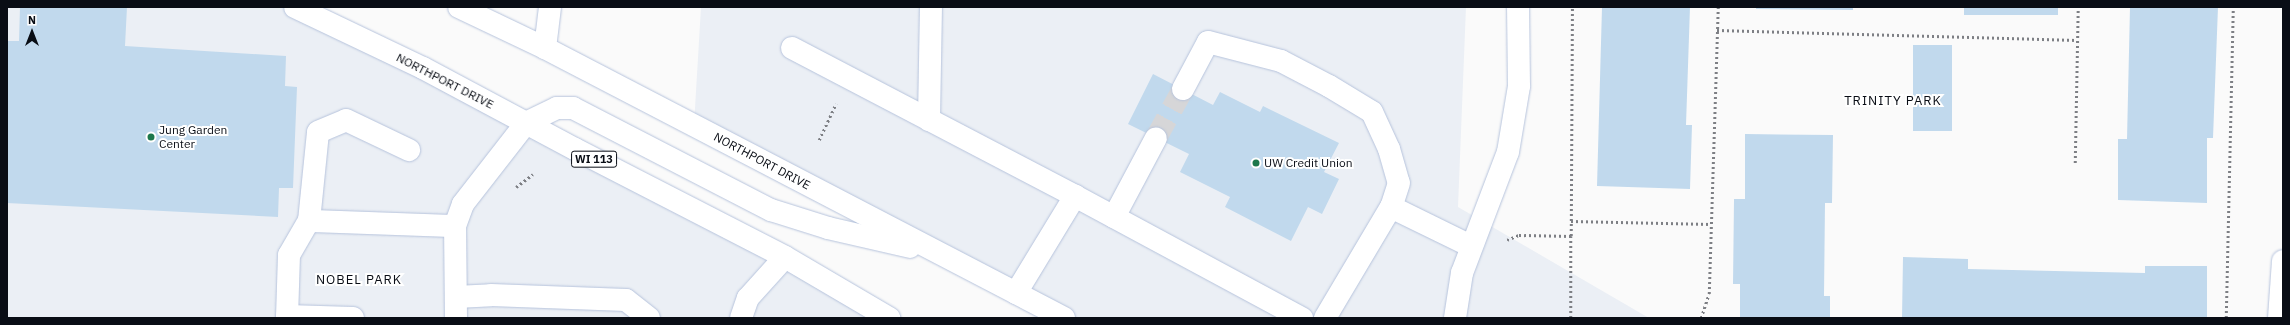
<!DOCTYPE html>
<style>
body{margin:0}
#map{position:relative;width:2290px;height:325px;overflow:hidden;background:#fafafa;font-family:"IBM Plex Sans",sans-serif}
div>[style]{position:absolute}
.built>*{inset:0;background:#ebeff5}
.building>*{inset:0;background:#c1d9ed;transform-origin:0 0}
.minor-tunnel>*{height:22px;margin-top:-11px;transform-origin:0;background:repeating-linear-gradient(90deg,#d6d6d8 0 22px,transparent 0 33px)}
.path>*{height:2.5px;margin-top:-1.25px;transform-origin:0;background:repeating-linear-gradient(90deg,#7d7f84 0 2px,transparent 0 5px)}
.roads{filter:drop-shadow(0 0 1px #b6c3dc) drop-shadow(0 0 1px #b6c3dc)}
.minor>*{height:22px;margin:-11px;padding:0 11px;transform-origin:11px;border-radius:11px;background:#fff}
.major>*{height:22px;margin:-11px;padding:0 11px;transform-origin:11px;border-radius:11px;background:#fff}
.dots>*{width:11px;height:11px;translate:-50% -50%;box-sizing:border-box;border:2px solid #fff;border-radius:50%}
span{translate:-50% -50%;white-space:nowrap;text-align:center;line-height:1.15;-webkit-text-stroke:4px #fff;paint-order:stroke}
.shield-label span{padding:1px 3px;background:#fff;border:1px solid;border-radius:3px;-webkit-text-stroke-width:0}
.shield-label{font-size:11px;color:#090d15;font-weight:700}
.street-label{font-size:12px;color:#090d15}
.poi-label{font-size:12px;color:#090d15}
.left{translate:0 -50%;text-align:left}
.neighbourhood-label{font-size:13px;color:#090d15;letter-spacing:1px}
.frame{position:absolute;inset:0;border:8px solid #090d15;pointer-events:none}
.north{position:absolute;left:12px;top:12px;width:40px;height:40px;-webkit-text-stroke:3px #fff;paint-order:stroke;rotate:0deg;font-size:11px;font-weight:700;line-height:16px;text-align:center;color:#090d15}
.north::after{content:'';display:block;margin:auto;width:14px;height:18px;background:#090d15;clip-path:polygon(50% 0,100% 100%,50% 72%,0 100%)}
</style>
<div id="map">
<div class="built">
<i style="clip-path:polygon(7px 7px,295px 7px,889px 318px,7px 318px)"></i>
<i style="clip-path:polygon(701px 7px,1466px 7px,1458px 207px,1649px 318px,1064px 318px,694px 125px)"></i>
</div>
<div class="building">
<i style="clip-path:polygon(20px 7px,127px 7px,125px 46px,286px 56px,285px 86px,297px 87px,293px 188px,279px 188px,278px 217px,7px 203px,7px 41px,19px 41px)"></i>
<i style="clip-path:polygon(1602px 7px,1690px 7px,1686px 125px,1692px 125px,1690px 189px,1597px 186px)"></i>
<i style="clip-path:polygon(1756px 7px,1853px 7px,1853px 10px,1756px 9px)"></i>
<i style="left:1964px;top:7px;width:94px;height:8px"></i>
<i style="clip-path:polygon(2130px 7px,2218px 7px,2213px 138px,2207px 138px,2207px 203px,2118px 200px,2118px 139px,2127px 139px)"></i>
<i style="left:1913px;top:45px;width:39px;height:86px"></i>
<i style="clip-path:polygon(1153px 74px,1213px 105px,1220px 92px,1260px 112px,1263px 106px,1339px 143px,1324px 172px,1339px 179px,1322px 214px,1308px 207px,1291px 241px,1225px 207px,1230px 197px,1180px 172px,1189px 154px,1128px 124px)"></i>
<i style="clip-path:polygon(1745px 134px,1833px 135px,1832px 203px,1825px 203px,1824px 296px,1830px 296px,1830px 318px,1740px 318px,1740px 284px,1733px 284px,1734px 199px,1745px 199px)"></i>
<i style="clip-path:polygon(1903px 257px,1968px 259px,1968px 269px,2145px 273px,2145px 266px,2207px 266px,2207px 318px,1902px 318px)"></i>
</div>
<div class="minor-tunnel">
<i style="left:1156px;top:138px;width:56px;rotate:-61.1deg"></i>
</div>
<div class="path">
<i style="left:1717px;top:30px;width:360px;rotate:1.6deg"></i>
<i style="left:819px;top:140px;width:40px;rotate:-65deg"></i>
<i style="left:2075px;top:163px;width:156px;rotate:-88.9deg"></i>
<i style="left:516px;top:187px;width:21px;rotate:-37deg"></i>
<i style="left:1571px;top:221px;width:140px;rotate:1.2deg"></i>
<i style="left:1571px;top:236px;width:82px;rotate:90deg"></i>
<i style="left:1507px;top:240px;width:13px;rotate:-23deg"></i>
<i style="left:1519px;top:235px;width:52px;rotate:1.1deg"></i>
<i style="left:1571px;top:236px;width:229px;rotate:-89.7deg"></i>
<i style="left:1701px;top:318px;width:25px;rotate:-72deg"></i>
<i style="left:1709px;top:294px;width:287px;rotate:-88.2deg"></i>
<i style="left:2226px;top:318px;width:311px;rotate:-88.7deg"></i>
</div>
<div class="roads">
<div class="minor">
<i style="left:545px;top:48px;width:41px;rotate:-83deg"></i>
<i style="left:792px;top:48px;width:319px;rotate:27.6deg"></i>
<i style="left:1183px;top:89px;width:53px;rotate:-62deg"></i>
<i style="left:1208px;top:42px;width:75px;rotate:14.6deg"></i>
<i style="left:1281px;top:61px;width:54px;rotate:27.5deg"></i>
<i style="left:1329px;top:86px;width:50px;rotate:31.2deg"></i>
<i style="left:1372px;top:112px;width:41px;rotate:65.3deg"></i>
<i style="left:1389px;top:149px;width:35px;rotate:74deg"></i>
<i style="left:1399px;top:183px;width:25px;rotate:108deg"></i>
<i style="left:929px;top:120px;width:113px;rotate:-89deg"></i>
<i style="left:1114px;top:217px;width:89px;rotate:-62deg"></i>
<i style="left:309px;top:221px;width:89px;rotate:-84.2deg"></i>
<i style="left:318px;top:132px;width:30px;rotate:-23deg"></i>
<i style="left:346px;top:120px;width:70px;rotate:25.5deg"></i>
<i style="left:1016px;top:293px;width:114px;rotate:-58.7deg"></i>
<i style="left:1075px;top:196px;width:258px;rotate:28.3deg"></i>
<i style="left:456px;top:297px;width:35px;rotate:-3deg"></i>
<i style="left:491px;top:295px;width:135px;rotate:2.1deg"></i>
<i style="left:626px;top:300px;width:29px;rotate:38deg"></i>
<i style="left:287px;top:316px;width:66px;rotate:1.7deg"></i>
<i style="left:287px;top:318px;width:63px;rotate:-88.2deg"></i>
<i style="left:289px;top:255px;width:39px;rotate:-60deg"></i>
<i style="left:309px;top:221px;width:146px;rotate:2deg"></i>
<i style="left:456px;top:318px;width:92px;rotate:-90.6deg"></i>
<i style="left:455px;top:226px;width:23px;rotate:-70deg"></i>
<i style="left:463px;top:204px;width:103px;rotate:-52.1deg"></i>
<i style="left:741px;top:318px;width:21px;rotate:-71deg"></i>
<i style="left:748px;top:298px;width:55px;rotate:-47.9deg"></i>
<i style="left:1325px;top:318px;width:129px;rotate:-59.3deg"></i>
<i style="left:1391px;top:207px;width:89px;rotate:26deg"></i>
<i style="left:1455px;top:318px;width:46px;rotate:-81.2deg"></i>
<i style="left:1462px;top:273px;width:129px;rotate:-69.2deg"></i>
<i style="left:1508px;top:152px;width:67px;rotate:-80.5deg"></i>
<i style="left:1519px;top:86px;width:79px;rotate:-90.7deg"></i>
<i style="left:2279px;top:318px;width:57px;rotate:-86deg"></i>
</div>
<div class="major">
<i style="left:295px;top:7px;width:142px;rotate:25.5deg"></i>
<i style="left:423px;top:68px;width:172px;rotate:28.1deg"></i>
<i style="left:575px;top:149px;width:236px;rotate:27.2deg"></i>
<i style="left:785px;top:257px;width:121px;rotate:30.4deg"></i>
<i style="left:459px;top:7px;width:95px;rotate:25.5deg"></i>
<i style="left:545px;top:48px;width:585px;rotate:27.48deg"></i>
<i style="left:526px;top:123px;width:34px;rotate:-26deg"></i>
<i style="left:557px;top:108px;width:16px"></i>
<i style="left:573px;top:108px;width:223px;rotate:27.3deg"></i>
<i style="left:771px;top:210px;width:60px;rotate:17.5deg"></i>
<i style="left:828px;top:228px;width:84px;rotate:13deg"></i>
</div>
</div>
<div class="dots">
<i style="left:151px;top:137px;background:#1e784c"></i>
<i style="left:1256px;top:163px;background:#1e784c"></i>
</div>
<div class="shield-label">
<span style="left:594px;top:159px">WI 113</span>
</div>
<div class="street-label">
<span style="left:445px;top:81px;rotate:27deg">NORTHPORT DRIVE</span>
<span style="left:762px;top:161px;rotate:28deg">NORTHPORT DRIVE</span>
</div>
<div class="poi-label">
<span class="left" style="left:159px;top:137px">Jung Garden<br>Center</span>
<span class="left" style="left:1264px;top:163px">UW Credit Union</span>
</div>
<div class="neighbourhood-label">
<span style="left:1893px;top:101px">TRINITY PARK</span>
<span style="left:359px;top:280px">NOBEL PARK</span>
</div>
<div class="frame"></div>
<div class="north">N</div>
</div>
